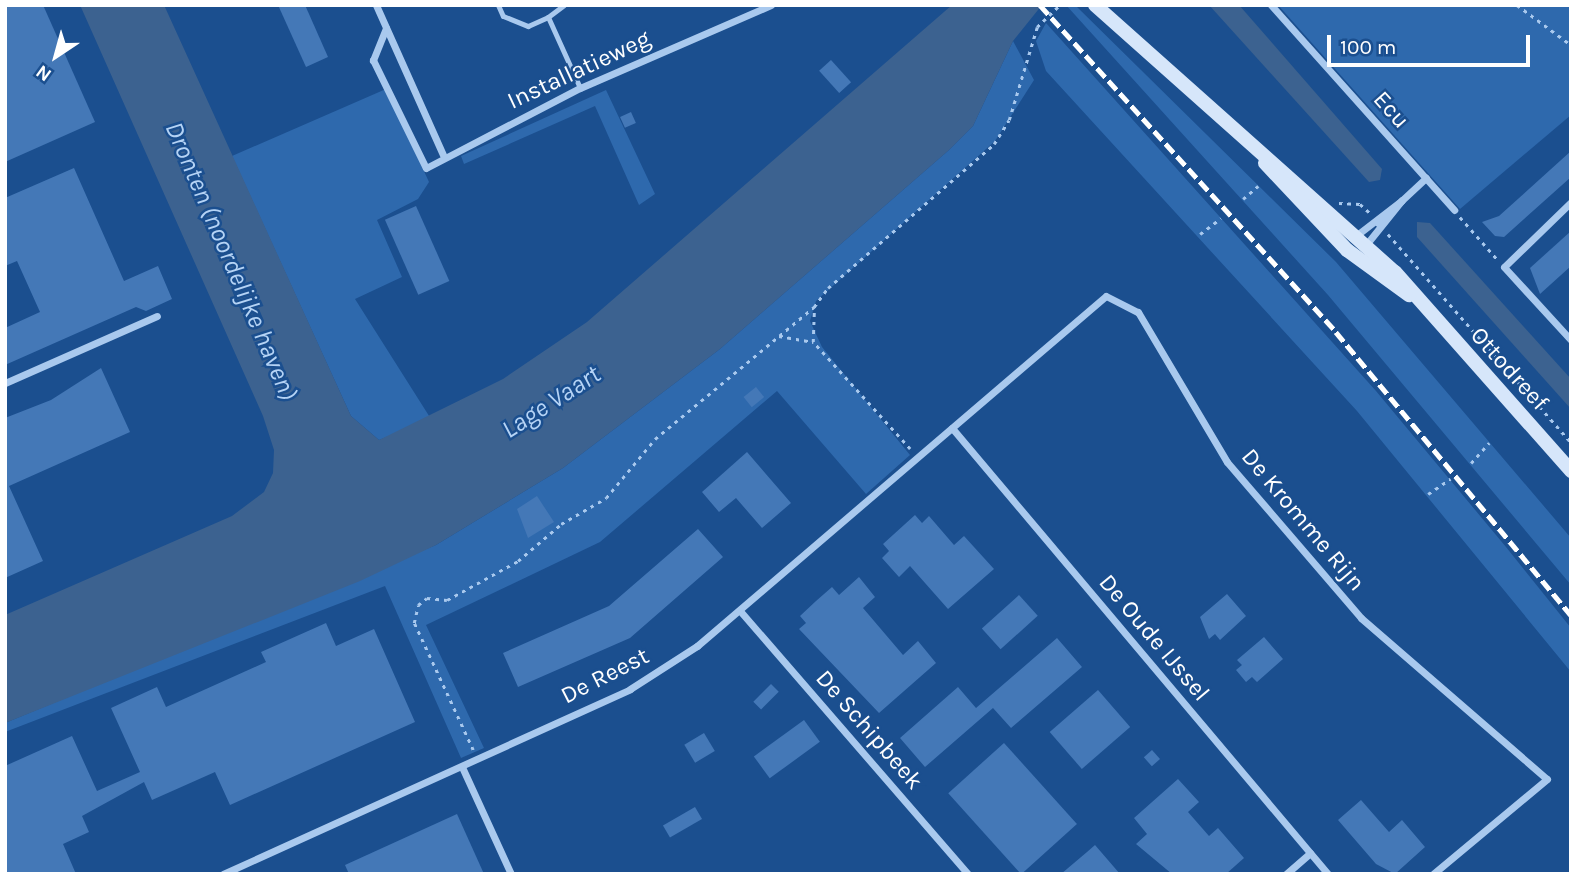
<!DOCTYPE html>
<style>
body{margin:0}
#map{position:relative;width:1576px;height:879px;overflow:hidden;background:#1b4f8f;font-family:Karla,sans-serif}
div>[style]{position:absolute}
.green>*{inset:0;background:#2e69ad}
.water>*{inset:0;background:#3c6290}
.building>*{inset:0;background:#4478b7;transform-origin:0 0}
.path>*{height:2.5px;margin-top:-1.25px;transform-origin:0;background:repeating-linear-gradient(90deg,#a9c9ee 0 3.5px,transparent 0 8.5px)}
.lane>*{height:5px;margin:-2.5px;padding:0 2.5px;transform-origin:2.5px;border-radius:2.5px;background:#a9c9ee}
.street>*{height:7px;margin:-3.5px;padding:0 3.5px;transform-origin:3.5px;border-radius:3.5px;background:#a9c9ee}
.secondary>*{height:14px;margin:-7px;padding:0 7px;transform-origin:7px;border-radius:7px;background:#d6e6fa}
.rail>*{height:4.5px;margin-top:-2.25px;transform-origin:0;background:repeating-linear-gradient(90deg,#fff 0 12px,transparent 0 17px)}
span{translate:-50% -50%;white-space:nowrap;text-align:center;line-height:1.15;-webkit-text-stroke:5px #1b4f8f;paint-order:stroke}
.street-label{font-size:24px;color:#fff}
.water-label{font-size:26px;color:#b5d3f5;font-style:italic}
.frame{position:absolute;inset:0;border:7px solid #fff;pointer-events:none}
.north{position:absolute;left:21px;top:21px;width:70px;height:70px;-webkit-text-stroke:5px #1b4f8f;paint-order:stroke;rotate:216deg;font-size:19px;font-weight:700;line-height:28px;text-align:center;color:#fff}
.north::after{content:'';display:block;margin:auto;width:24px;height:32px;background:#fff;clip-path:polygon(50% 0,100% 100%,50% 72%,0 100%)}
.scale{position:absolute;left:1327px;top:35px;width:203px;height:32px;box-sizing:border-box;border:4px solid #fff;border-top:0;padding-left:9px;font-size:21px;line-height:24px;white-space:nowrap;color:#fff;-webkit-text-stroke:5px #1b4f8f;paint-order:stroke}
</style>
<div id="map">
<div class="green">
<i style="clip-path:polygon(1066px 5px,1075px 5px,1336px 262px,1571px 538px,1571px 585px,1328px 295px)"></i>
<i style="clip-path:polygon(1278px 5px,1571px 5px,1571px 115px,1460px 209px)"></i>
<i style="clip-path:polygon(1046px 23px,1376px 391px,1506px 547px,1571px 628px,1571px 672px,1357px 411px,1046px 71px,1036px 41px)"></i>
<i style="clip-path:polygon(1013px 41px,1034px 80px,995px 141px,816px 301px,810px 321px,822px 347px,910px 455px,866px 494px,777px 391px,600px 542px,426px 625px,484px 748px,461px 758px,385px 586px,5px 732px,5px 723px,436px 545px,563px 468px,720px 349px,949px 150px,973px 126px)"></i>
<i style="clip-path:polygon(386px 89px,429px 182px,418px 199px,377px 220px,402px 277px,355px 299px,431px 419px,379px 440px,351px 416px,232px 156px)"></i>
<i style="clip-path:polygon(606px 90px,655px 194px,639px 205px,595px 106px,464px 164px,461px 156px)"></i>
</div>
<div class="water">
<i style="clip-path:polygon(80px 5px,164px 5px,351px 416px,379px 440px,503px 379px,587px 322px,952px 5px,1042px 5px,1013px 41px,973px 126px,949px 150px,720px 349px,563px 468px,436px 545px,360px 581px,5px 723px,5px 615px,232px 516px,264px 492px,273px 473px,274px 450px,263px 416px)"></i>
<i style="clip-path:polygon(1209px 5px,1239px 5px,1382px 169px,1380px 180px,1369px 182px)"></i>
<i style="clip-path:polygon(1417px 222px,1430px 223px,1571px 379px,1571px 409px,1417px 237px)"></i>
</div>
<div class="building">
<i style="clip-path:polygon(5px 5px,43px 5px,95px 122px,5px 162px)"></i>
<i style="clip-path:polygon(278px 5px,305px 5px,328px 57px,306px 67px)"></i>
<i style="left:831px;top:60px;width:30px;height:16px;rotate:48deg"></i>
<i style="left:631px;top:112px;width:12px;height:12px;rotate:66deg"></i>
<i style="clip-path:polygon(1571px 151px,1571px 177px,1504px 237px,1495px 236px,1482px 222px,1499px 216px)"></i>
<i style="clip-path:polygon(74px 168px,124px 281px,158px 266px,172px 299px,146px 311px,136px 307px,5px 365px,5px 328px,40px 312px,17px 261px,5px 266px,5px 198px)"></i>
<i style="left:416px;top:206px;width:82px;height:34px;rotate:66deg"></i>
<i style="clip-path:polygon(1571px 231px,1571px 266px,1540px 294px,1530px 268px)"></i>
<i style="clip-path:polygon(101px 368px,130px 432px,9px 486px,43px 561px,5px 578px,5px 418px,51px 400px)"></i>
<i style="left:756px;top:387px;width:13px;height:16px;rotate:51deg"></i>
<i style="clip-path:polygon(747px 452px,791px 503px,762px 528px,736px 498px,719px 512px,702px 492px)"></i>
<i style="clip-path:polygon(537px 496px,554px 522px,528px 538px,517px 509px)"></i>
<i style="clip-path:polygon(915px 515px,922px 523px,929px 516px,954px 545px,964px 536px,994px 569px,948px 609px,910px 566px,899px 577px,882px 558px,889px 551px,883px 544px)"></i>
<i style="clip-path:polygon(698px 529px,723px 557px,630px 638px,518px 687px,503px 653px,609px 606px)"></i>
<i style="clip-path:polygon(859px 577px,875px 597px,863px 608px,903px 655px,918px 641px,936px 663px,879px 713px,799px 629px,806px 623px,800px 616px,816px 601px,832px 587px,839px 595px)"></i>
<i style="clip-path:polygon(1227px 594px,1246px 616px,1220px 640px,1215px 634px,1209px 639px,1200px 617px)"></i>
<i style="left:1019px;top:595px;width:28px;height:50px;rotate:48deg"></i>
<i style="clip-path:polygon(326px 623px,336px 646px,374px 629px,415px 722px,230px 805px,215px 772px,152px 800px,144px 782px,82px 816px,89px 832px,63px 844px,76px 874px,5px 874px,5px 766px,72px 736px,97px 791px,140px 772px,111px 708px,157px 687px,166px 707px,266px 662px,261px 652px)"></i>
<i style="clip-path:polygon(1264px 637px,1283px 659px,1257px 682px,1252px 677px,1246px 682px,1236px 670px,1242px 665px,1237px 660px)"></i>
<i style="clip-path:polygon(1057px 638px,1082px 667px,1011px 728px,993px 708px,925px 767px,900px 738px,958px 687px,976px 708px)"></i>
<i style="left:771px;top:684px;width:11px;height:25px;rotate:45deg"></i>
<i style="left:1098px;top:690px;width:49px;height:64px;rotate:49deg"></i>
<i style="left:804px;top:720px;width:27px;height:62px;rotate:54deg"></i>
<i style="left:704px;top:733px;width:21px;height:23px;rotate:59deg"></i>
<i style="left:1004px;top:743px;width:109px;height:75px;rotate:48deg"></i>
<i style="left:1152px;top:750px;width:12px;height:11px;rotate:48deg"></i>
<i style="clip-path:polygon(1178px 779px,1199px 802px,1188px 812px,1209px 836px,1218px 828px,1244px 858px,1226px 874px,1172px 874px,1136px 844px,1147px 834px,1134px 818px)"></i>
<i style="clip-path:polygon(1361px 800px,1389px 832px,1402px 820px,1425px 847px,1395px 874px,1376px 864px,1338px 820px)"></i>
<i style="left:695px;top:807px;width:14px;height:37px;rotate:60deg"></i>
<i style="clip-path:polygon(457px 814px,484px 874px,349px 874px,345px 865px)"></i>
<i style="clip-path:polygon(1095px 845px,1120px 874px,1061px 874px,1087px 852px)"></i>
</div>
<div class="path">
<i style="left:1517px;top:5px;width:67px;rotate:36.5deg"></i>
<i style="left:1243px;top:199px;width:20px;rotate:-41deg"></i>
<i style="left:1339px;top:203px;width:21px;rotate:3deg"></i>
<i style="left:1360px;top:204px;width:13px;rotate:42deg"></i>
<i style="left:1460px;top:217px;width:56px;rotate:48.6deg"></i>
<i style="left:1200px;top:234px;width:26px;rotate:-37deg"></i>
<i style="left:1388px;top:234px;width:277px;rotate:48.7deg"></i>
<i style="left:779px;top:336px;width:35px;rotate:10deg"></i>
<i style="left:910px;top:449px;width:144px;rotate:-132.2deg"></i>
<i style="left:813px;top:342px;width:35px;rotate:-88deg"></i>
<i style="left:814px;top:307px;width:24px;rotate:-54deg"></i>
<i style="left:828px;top:288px;width:220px;rotate:-40.9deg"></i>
<i style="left:994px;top:144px;width:28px;rotate:-58deg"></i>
<i style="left:1009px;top:120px;width:97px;rotate:-73.2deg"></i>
<i style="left:1037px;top:27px;width:32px;rotate:-44deg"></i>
<i style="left:1471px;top:463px;width:27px;rotate:-48deg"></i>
<i style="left:1428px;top:494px;width:27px;rotate:-34deg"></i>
<i style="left:473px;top:750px;width:140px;rotate:-114.9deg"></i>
<i style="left:414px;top:623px;width:18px;rotate:-77deg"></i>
<i style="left:418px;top:605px;width:11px;rotate:-38deg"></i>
<i style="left:427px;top:598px;width:20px;rotate:6deg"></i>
<i style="left:447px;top:600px;width:81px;rotate:-28.8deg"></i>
<i style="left:518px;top:561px;width:57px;rotate:-40.7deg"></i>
<i style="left:561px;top:524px;width:52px;rotate:-30deg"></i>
<i style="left:606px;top:498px;width:77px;rotate:-50.3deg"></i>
<i style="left:655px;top:439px;width:207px;rotate:-39.7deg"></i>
</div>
<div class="lane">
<i style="left:498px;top:5px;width:12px;rotate:66deg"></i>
<i style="left:503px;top:16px;width:27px;rotate:22deg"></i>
<i style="left:528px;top:26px;width:22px;rotate:-24deg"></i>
<i style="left:548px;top:17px;width:78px;rotate:65.7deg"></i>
<i style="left:548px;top:17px;width:20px;rotate:-37deg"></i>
</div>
<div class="street">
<i style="left:376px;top:5px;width:164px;rotate:65.9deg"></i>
<i style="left:1271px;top:5px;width:275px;rotate:48.2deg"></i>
<i style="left:386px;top:28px;width:35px;rotate:112deg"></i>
<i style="left:373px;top:60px;width:120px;rotate:63.9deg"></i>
<i style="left:426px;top:168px;width:174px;rotate:-27.5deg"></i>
<i style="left:580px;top:88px;width:208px;rotate:-23.5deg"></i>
<i style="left:1571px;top:202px;width:93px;rotate:135.9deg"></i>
<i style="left:1504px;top:267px;width:99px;rotate:47.5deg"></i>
<i style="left:1399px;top:203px;width:37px;rotate:-43deg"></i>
<i style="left:1378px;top:223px;width:17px;rotate:-45deg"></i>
<i style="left:1353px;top:238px;width:61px;rotate:-37.6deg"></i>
<i style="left:1365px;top:246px;width:59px;rotate:-51.2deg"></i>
<i style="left:5px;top:383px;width:166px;rotate:-23.8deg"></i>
<i style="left:952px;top:428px;width:583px;rotate:49.87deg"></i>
<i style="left:741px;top:612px;width:347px;rotate:49.1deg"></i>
<i style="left:462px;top:767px;width:118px;rotate:65.4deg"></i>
<i style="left:223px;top:874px;width:447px;rotate:-24.4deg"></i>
<i style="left:630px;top:689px;width:80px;rotate:-32.7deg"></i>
<i style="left:697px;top:646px;width:538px;rotate:-40.56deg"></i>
<i style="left:1106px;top:296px;width:36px;rotate:27deg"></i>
<i style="left:1138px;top:312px;width:174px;rotate:59.3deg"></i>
<i style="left:1227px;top:462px;width:206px;rotate:49.3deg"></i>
<i style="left:1361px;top:618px;width:246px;rotate:40.9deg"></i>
<i style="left:1547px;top:779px;width:148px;rotate:140.2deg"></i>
<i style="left:1286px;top:874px;width:32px;rotate:-41deg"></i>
</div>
<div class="secondary">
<i style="left:1095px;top:5px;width:402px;rotate:41.7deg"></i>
<i style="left:1395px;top:272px;width:266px;rotate:48.5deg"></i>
<i style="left:1265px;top:163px;width:120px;rotate:46.7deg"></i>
<i style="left:1347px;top:250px;width:77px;rotate:36deg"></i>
</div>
<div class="rail">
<i style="left:1040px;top:5px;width:441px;rotate:47.8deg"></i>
<i style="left:1336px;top:332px;width:368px;rotate:50.3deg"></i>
</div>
<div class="street-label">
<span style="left:579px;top:70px;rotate:-25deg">Installatieweg</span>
<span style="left:1391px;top:110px;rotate:48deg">Ecu</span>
<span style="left:1509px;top:369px;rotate:48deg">Ottodreef</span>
<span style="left:1303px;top:520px;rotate:50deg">De Kromme Rijn</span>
<span style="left:1154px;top:638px;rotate:50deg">De Oude IJssel</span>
<span style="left:605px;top:676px;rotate:-27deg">De Reest</span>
<span style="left:869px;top:730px;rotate:49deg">De Schipbeek</span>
</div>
<div class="water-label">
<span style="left:231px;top:261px;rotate:67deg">Dronten (noordelijke haven)</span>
<span style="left:551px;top:402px;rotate:-33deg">Lage Vaart</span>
</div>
<div class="frame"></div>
<div class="north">N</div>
<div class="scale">100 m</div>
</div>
